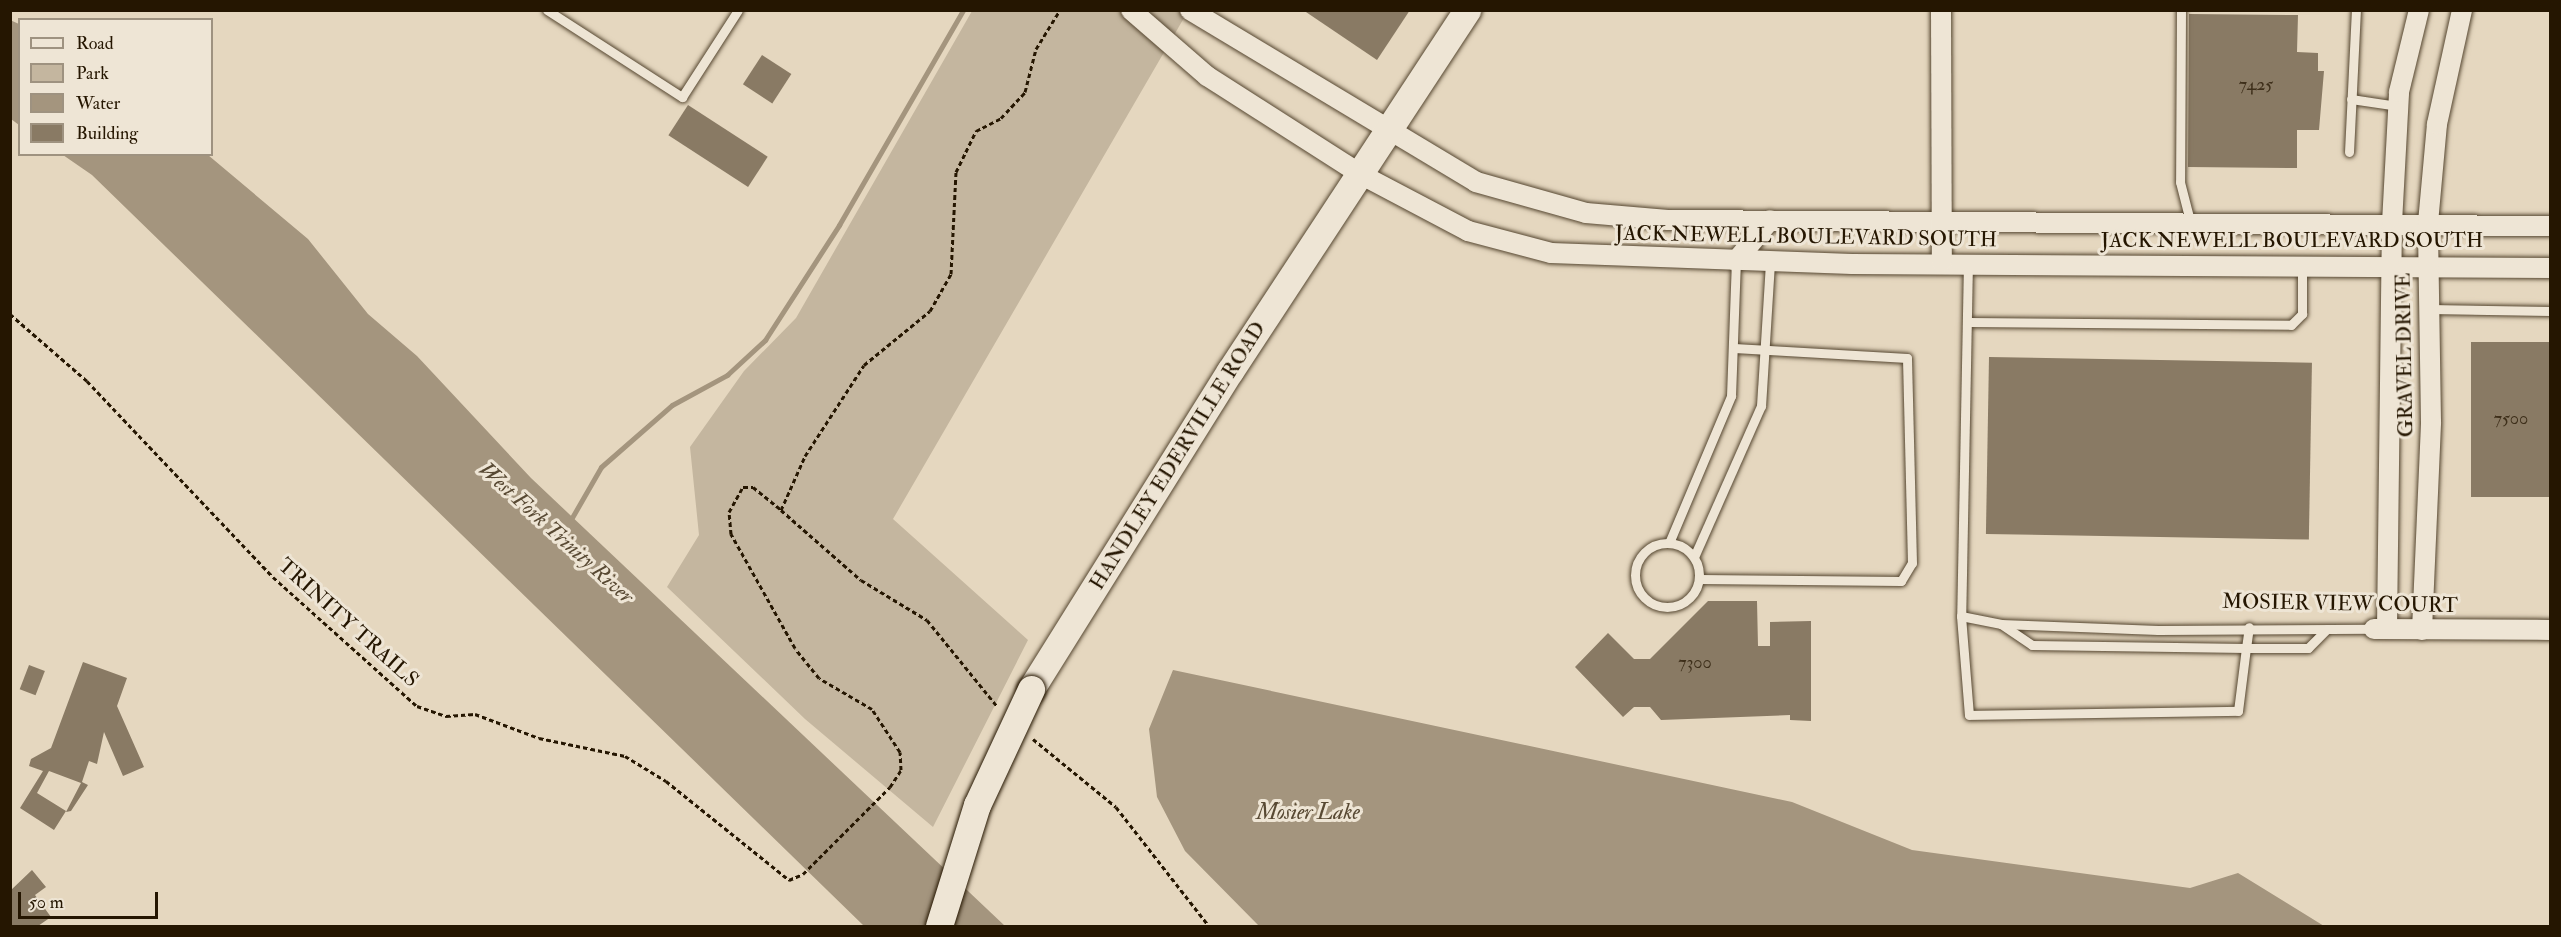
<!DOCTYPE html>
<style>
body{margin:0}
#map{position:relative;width:2561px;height:937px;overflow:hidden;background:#e5d7bf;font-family:"IM FELL Double Pica",serif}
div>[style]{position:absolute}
.green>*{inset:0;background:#c4b69f}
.water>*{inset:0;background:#a4957e}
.stream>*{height:5px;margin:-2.5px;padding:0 2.5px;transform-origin:2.5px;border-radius:2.5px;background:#a4957e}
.building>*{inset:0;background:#897a64;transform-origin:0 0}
.path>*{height:3px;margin-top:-1.5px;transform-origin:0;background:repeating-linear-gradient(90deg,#251601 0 4.5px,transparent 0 7.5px)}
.roads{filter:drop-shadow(0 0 2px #554630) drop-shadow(0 0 2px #554630)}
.service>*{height:9px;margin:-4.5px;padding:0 4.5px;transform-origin:4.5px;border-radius:4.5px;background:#eee5d5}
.service>.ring{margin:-4.5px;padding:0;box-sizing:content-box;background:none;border:9px solid #eee5d5;border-radius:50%}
.minor>*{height:20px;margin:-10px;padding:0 10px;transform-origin:10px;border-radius:10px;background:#eee5d5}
.secondary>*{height:27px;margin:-13.5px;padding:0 13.5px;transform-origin:13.5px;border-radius:13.5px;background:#eee5d5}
.bridges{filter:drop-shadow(0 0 2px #251601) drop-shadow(0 0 2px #251601)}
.secondary-bridge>*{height:27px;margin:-13.5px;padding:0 13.5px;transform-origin:13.5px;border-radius:13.5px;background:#eee5d5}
span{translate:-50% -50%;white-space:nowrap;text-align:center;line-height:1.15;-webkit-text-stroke:6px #eee5d5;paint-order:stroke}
.number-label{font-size:18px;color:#3e2f1a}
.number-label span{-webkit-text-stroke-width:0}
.street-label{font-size:21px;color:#251601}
.water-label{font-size:22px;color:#584933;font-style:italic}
.frame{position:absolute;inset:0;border:12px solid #251601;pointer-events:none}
.legend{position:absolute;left:18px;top:18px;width:195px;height:138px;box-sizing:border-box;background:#eee5d5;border:2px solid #9e9280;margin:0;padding:8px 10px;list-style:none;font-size:18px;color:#251601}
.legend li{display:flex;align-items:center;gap:12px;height:30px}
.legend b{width:30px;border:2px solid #9e9280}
.scale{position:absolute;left:18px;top:892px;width:140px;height:27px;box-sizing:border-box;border:3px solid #251601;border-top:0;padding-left:8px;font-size:18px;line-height:21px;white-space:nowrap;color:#251601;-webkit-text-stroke:4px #eee5d5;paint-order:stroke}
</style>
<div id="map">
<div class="green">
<i style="clip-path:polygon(972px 11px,1188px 11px,893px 519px,1028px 640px,933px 827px,805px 719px,667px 587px,699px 535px,690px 447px,744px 371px,796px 318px)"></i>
</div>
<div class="water">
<i style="clip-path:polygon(10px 20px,19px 24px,19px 125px,11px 119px)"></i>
<i style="clip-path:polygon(63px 155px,208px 155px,308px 239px,368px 314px,417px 356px,531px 478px,1005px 926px,864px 926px,92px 175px)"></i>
<i style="clip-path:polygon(1173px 670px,1792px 802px,1912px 850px,2190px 888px,2238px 873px,2324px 926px,1259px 926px,1185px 851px,1157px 797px,1149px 729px)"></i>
</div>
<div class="stream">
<i style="left:570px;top:521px;width:62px;rotate:-60.1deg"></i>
<i style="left:601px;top:467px;width:94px;rotate:-41.1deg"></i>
<i style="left:672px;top:405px;width:63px;rotate:-28.6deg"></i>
<i style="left:727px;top:375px;width:52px;rotate:-42.6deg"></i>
<i style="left:765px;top:340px;width:137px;rotate:-57.2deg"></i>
<i style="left:839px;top:225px;width:248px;rotate:-60deg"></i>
</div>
<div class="building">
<i style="clip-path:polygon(1303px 10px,1410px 10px,1377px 60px)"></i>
<i style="clip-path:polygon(2189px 14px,2298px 15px,2297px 52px,2318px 53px,2318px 71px,2324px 71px,2319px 130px,2297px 130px,2297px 168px,2188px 167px)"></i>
<i style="left:762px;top:55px;width:35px;height:35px;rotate:33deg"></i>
<i style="left:688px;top:105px;width:95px;height:36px;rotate:33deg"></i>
<i style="left:2471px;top:342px;width:79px;height:155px"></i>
<i style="left:1989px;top:357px;width:323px;height:177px;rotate:1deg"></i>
<i style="clip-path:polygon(1708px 601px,1757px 601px,1758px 646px,1770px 646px,1770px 622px,1811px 621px,1811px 721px,1790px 720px,1790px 715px,1661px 720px,1650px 707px,1634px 707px,1623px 717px,1575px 667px,1608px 633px,1634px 659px,1650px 659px)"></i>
<i style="clip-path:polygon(83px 662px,127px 678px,117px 706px,144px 767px,123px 776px,104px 732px,97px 764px,89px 761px,82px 782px,88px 785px,71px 811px,66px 812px,81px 783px,49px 771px,37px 793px,66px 811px,54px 830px,20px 808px,43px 771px,29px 766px,31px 759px,51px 748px)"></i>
<i style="left:29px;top:665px;width:17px;height:26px;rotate:21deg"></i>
<i style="clip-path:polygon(32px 870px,46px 887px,35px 895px,51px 917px,38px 926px,10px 926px,10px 891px)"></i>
</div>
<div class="path">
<i style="left:10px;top:314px;width:102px;rotate:41deg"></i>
<i style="left:87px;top:381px;width:270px;rotate:46.5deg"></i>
<i style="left:273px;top:577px;width:193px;rotate:41.9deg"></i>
<i style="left:417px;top:706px;width:31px;rotate:19deg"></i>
<i style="left:446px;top:716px;width:29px;rotate:-4deg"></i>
<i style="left:475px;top:714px;width:68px;rotate:20.6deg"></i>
<i style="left:539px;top:738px;width:88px;rotate:11.8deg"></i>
<i style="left:625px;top:756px;width:48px;rotate:31.4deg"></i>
<i style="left:666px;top:781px;width:158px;rotate:38.8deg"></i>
<i style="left:789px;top:880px;width:15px;rotate:-23deg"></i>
<i style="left:803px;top:874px;width:123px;rotate:-45deg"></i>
<i style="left:890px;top:787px;width:20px;rotate:-57deg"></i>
<i style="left:901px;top:770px;width:18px;rotate:-93deg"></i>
<i style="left:900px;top:752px;width:51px;rotate:-123.1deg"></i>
<i style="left:872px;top:709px;width:61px;rotate:-149.7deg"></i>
<i style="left:819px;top:678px;width:38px;rotate:-129deg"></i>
<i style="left:795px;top:648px;width:131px;rotate:-119.3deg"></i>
<i style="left:731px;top:534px;width:22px;rotate:-95deg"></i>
<i style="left:729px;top:512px;width:29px;rotate:-61deg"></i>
<i style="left:743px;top:487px;width:10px"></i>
<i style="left:753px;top:487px;width:36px;rotate:39deg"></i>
<i style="left:781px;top:510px;width:59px;rotate:-66deg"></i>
<i style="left:805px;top:456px;width:108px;rotate:-57deg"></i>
<i style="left:864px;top:365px;width:85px;rotate:-39.3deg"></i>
<i style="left:930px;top:311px;width:43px;rotate:-60.4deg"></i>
<i style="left:951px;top:274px;width:102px;rotate:-87.2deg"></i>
<i style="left:956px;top:172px;width:46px;rotate:-64deg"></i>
<i style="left:976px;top:131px;width:28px;rotate:-27deg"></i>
<i style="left:1001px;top:118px;width:35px;rotate:-47deg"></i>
<i style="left:1025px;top:92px;width:44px;rotate:-75.7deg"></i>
<i style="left:1036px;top:49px;width:46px;rotate:-58.4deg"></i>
<i style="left:781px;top:510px;width:106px;rotate:41.2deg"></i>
<i style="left:861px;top:580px;width:77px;rotate:31.2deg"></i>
<i style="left:927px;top:620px;width:111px;rotate:50.9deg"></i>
<i style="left:1033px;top:739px;width:107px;rotate:39.3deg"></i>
<i style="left:1116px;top:807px;width:151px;rotate:52deg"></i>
</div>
<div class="roads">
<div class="service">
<i style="left:547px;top:10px;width:161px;rotate:32.8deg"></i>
<i style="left:682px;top:97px;width:103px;rotate:-57.2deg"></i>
<i style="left:2181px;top:10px;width:172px;rotate:90.3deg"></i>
<i style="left:2180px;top:182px;width:40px;rotate:75.6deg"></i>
<i style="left:2351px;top:99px;width:48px;rotate:8.5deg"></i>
<i style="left:2349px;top:152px;width:142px;rotate:-87.2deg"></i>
<i style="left:1968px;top:262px;width:354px;rotate:91.1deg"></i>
<i style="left:1961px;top:616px;width:41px;rotate:11.3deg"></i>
<i style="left:2001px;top:624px;width:157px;rotate:2.2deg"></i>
<i style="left:2158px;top:630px;width:216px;rotate:-0.3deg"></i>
<i style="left:2429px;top:309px;width:121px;rotate:0.9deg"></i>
<i style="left:1968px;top:322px;width:323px;rotate:0.5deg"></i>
<i style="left:2291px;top:325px;width:16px;rotate:-45deg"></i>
<i style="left:2302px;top:314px;width:48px;rotate:-90deg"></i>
<i style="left:1669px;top:543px;width:160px;rotate:-67.1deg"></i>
<i style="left:1731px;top:396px;width:135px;rotate:-87.9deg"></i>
<i class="ring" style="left:1635px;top:543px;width:55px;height:55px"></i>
<i style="left:1694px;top:557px;width:165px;rotate:-66.1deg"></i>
<i style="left:1761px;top:406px;width:145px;rotate:-86.4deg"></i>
<i style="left:1699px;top:579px;width:202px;rotate:0.6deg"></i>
<i style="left:1901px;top:581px;width:21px;rotate:-59deg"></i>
<i style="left:1912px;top:563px;width:205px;rotate:-91.4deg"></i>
<i style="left:1907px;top:358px;width:173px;rotate:-176.7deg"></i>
<i style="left:1961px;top:616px;width:99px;rotate:85.4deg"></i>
<i style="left:1969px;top:715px;width:269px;rotate:-0.9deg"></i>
<i style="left:2238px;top:711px;width:64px;rotate:-82.8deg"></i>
<i style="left:2246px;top:648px;width:62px"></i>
<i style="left:2308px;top:648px;width:27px;rotate:-45deg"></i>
<i style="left:2001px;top:624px;width:37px;rotate:34deg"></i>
<i style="left:2032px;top:645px;width:214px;rotate:0.8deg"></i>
<i style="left:2246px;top:648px;width:21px;rotate:-82deg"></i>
</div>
<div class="minor">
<i style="left:1131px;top:10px;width:101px;rotate:41deg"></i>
<i style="left:1207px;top:76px;width:182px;rotate:32.6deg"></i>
<i style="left:1360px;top:174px;width:122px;rotate:27.8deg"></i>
<i style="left:1468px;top:231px;width:86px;rotate:14.8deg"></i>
<i style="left:1551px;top:253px;width:301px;rotate:2.1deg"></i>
<i style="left:1852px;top:264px;width:698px;rotate:0.33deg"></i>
<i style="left:1190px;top:10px;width:334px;rotate:31deg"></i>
<i style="left:1476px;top:182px;width:114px;rotate:15.7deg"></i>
<i style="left:1586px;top:213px;width:82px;rotate:4.9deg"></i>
<i style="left:1668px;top:220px;width:882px;rotate:0.39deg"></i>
<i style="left:1941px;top:10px;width:252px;rotate:89.8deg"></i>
<i style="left:1736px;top:261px;width:53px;rotate:-50.3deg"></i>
<i style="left:2374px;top:629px;width:176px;rotate:0.3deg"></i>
<i style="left:2387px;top:629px;width:406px;rotate:-89.3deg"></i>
<i style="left:2392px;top:223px;width:131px;rotate:-86.9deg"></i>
<i style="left:2399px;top:92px;width:84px;rotate:-76.3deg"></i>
<i style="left:2422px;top:630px;width:208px;rotate:-87.5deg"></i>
<i style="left:2431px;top:422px;width:199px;rotate:-90.9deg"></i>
<i style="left:2428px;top:223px;width:99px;rotate:-84.8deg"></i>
<i style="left:2437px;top:124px;width:117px;rotate:-77.6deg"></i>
</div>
<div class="secondary">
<i style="left:1031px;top:689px;width:375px;rotate:-58deg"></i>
<i style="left:1230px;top:371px;width:432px;rotate:-56.7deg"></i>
</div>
</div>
<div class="bridges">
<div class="secondary-bridge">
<i style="left:939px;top:926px;width:127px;rotate:-72.6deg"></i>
<i style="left:977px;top:805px;width:128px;rotate:-65deg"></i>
</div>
</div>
<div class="number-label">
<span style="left:2256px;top:85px">7425</span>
<span style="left:2511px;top:419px">7500</span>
<span style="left:1695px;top:663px">7300</span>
</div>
<div class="street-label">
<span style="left:1806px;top:237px;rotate:1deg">JACK NEWELL BOULEVARD SOUTH</span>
<span style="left:2292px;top:241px">JACK NEWELL BOULEVARD SOUTH</span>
<span style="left:2405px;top:355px;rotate:-91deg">GRAVEL DRIVE</span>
<span style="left:1178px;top:456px;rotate:-58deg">HANDLEY EDERVILLE ROAD</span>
<span style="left:2340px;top:604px;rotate:1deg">MOSIER VIEW COURT</span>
<span style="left:348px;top:623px;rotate:42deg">TRINITY TRAILS</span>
</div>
<div class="water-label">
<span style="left:556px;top:533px;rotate:42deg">West Fork Trinity River</span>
<span style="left:1308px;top:813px">Mosier Lake</span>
</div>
<div class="frame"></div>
<ul class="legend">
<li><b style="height:8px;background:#eee5d5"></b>Road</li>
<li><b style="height:16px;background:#c4b69f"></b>Park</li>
<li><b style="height:16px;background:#a4957e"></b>Water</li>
<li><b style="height:16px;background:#897a64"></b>Building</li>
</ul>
<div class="scale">50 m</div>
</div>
